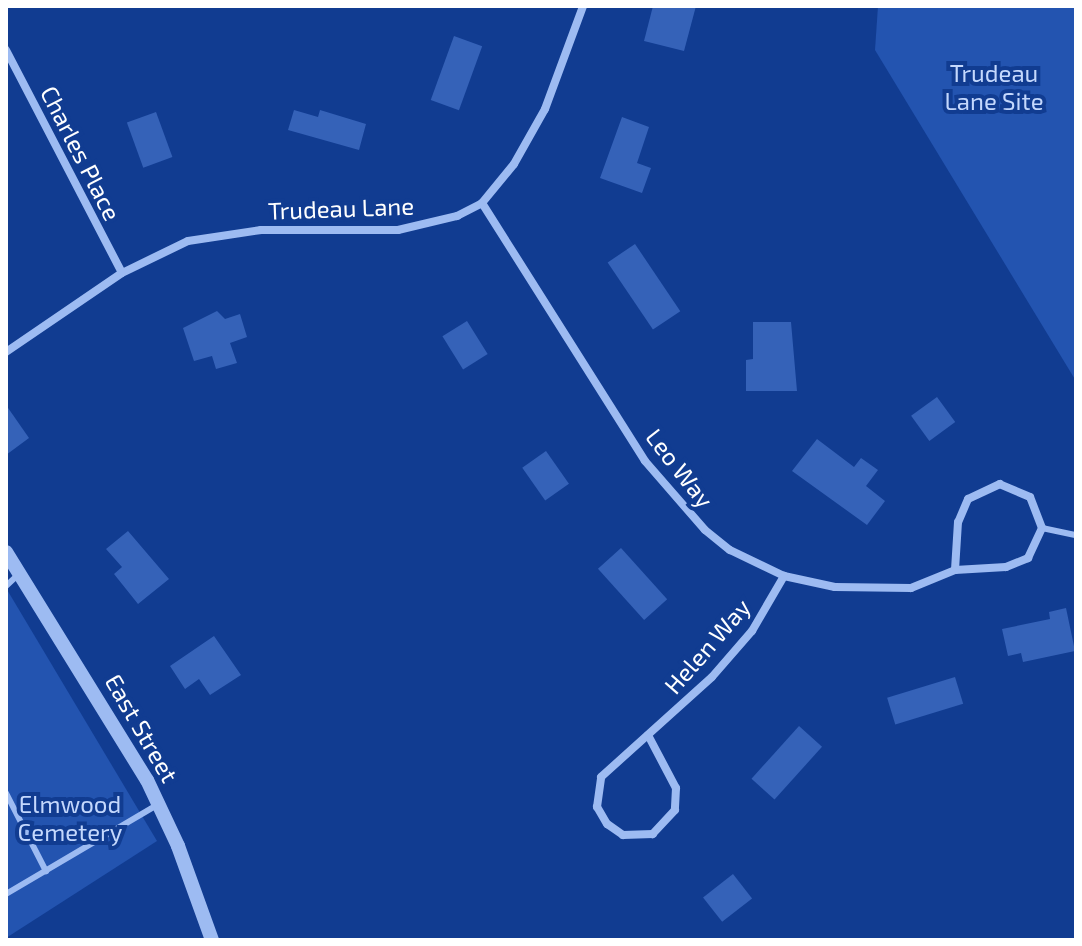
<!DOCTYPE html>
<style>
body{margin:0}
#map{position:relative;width:1082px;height:946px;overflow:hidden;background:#113c91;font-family:"Exo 2",sans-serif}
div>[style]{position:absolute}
.green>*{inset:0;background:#2354b0}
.building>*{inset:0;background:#3562b8;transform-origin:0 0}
.service>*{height:6px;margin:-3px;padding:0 3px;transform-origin:3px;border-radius:3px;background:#9dbbf2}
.minor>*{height:8px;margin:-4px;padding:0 4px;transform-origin:4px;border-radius:4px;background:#9dbbf2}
.tertiary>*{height:14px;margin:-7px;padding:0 7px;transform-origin:7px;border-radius:7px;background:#9dbbf2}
span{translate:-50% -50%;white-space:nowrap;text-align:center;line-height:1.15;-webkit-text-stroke:8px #113c91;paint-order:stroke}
.park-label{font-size:24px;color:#c4d8fd}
.street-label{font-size:24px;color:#fff}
.frame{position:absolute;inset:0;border:8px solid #fff;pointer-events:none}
</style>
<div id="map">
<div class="green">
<i style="clip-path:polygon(878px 6px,1076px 6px,1076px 381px,875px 50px)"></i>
<i style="clip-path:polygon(6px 588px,157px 841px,6px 938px)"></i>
</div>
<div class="building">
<i style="clip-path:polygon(653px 6px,696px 6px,684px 51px,644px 41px)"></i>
<i style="left:454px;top:36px;width:30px;height:68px;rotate:20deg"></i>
<i style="clip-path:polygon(294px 110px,318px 117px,320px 110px,366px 124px,359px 150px,288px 130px)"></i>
<i style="left:156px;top:112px;width:48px;height:31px;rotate:70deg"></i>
<i style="clip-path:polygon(622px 117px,649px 127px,637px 163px,651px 168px,642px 193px,600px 178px)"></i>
<i style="left:635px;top:244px;width:81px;height:33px;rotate:56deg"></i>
<i style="clip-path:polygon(217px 311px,225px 319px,240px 314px,247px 337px,230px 343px,237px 363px,216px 369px,212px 356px,194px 361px,183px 328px)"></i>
<i style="left:467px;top:321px;width:39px;height:29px;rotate:58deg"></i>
<i style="clip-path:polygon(753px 322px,791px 322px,797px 391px,746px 391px,746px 360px,753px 359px)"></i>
<i style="left:937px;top:397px;width:31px;height:32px;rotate:54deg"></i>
<i style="clip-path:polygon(6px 405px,29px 438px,6px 455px)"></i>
<i style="clip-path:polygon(817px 439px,854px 467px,861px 458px,878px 470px,866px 486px,885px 501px,867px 525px,792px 471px)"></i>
<i style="left:546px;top:451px;width:40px;height:29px;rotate:55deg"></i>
<i style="clip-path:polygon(128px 531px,169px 579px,138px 604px,114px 574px,122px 567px,106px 549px)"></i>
<i style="left:621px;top:548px;width:69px;height:31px;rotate:48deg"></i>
<i style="clip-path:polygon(1066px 608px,1075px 651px,1023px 662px,1021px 653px,1008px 656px,1002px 629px,1050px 619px,1049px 612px)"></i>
<i style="clip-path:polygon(214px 636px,241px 675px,210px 695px,199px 679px,185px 689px,170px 666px)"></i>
<i style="left:955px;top:677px;width:28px;height:71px;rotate:73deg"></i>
<i style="left:799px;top:726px;width:31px;height:71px;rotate:42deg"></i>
<i style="left:733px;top:874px;width:31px;height:38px;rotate:52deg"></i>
</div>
<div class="service">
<i style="left:1042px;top:528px;width:35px;rotate:12deg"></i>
<i style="left:6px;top:586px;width:16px;rotate:-43deg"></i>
<i style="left:6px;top:793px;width:88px;rotate:62.9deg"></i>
<i style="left:6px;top:894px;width:178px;rotate:-30.5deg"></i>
</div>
<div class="minor">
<i style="left:6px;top:50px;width:251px;rotate:62.5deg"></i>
<i style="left:482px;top:203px;width:305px;rotate:57.7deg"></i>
<i style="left:645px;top:461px;width:91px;rotate:49deg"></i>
<i style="left:705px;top:530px;width:32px;rotate:39deg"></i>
<i style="left:730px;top:550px;width:60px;rotate:25.7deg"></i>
<i style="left:784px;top:576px;width:52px;rotate:12.2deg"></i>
<i style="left:835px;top:587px;width:76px;rotate:0.8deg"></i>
<i style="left:911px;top:588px;width:48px;rotate:-22.2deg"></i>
<i style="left:955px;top:570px;width:51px;rotate:-3.4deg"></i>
<i style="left:1006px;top:567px;width:24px;rotate:-22deg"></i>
<i style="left:1028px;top:558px;width:33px;rotate:-65deg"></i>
<i style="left:1042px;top:528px;width:33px;rotate:-111deg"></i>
<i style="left:1030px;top:497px;width:33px;rotate:-157deg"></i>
<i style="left:1000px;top:484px;width:35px;rotate:155deg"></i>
<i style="left:968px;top:499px;width:25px;rotate:113deg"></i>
<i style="left:958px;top:522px;width:48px;rotate:93.6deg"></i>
<i style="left:6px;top:352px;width:140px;rotate:-34.3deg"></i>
<i style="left:122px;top:273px;width:73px;rotate:-25.9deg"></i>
<i style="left:188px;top:241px;width:74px;rotate:-8.6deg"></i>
<i style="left:261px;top:230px;width:137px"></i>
<i style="left:398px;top:230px;width:61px;rotate:-13.3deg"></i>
<i style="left:457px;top:216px;width:28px;rotate:-27deg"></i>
<i style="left:482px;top:203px;width:50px;rotate:-50.6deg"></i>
<i style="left:514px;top:164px;width:63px;rotate:-60.6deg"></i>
<i style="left:545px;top:109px;width:110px;rotate:-69.7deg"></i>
<i style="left:648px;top:735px;width:60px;rotate:62.2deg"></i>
<i style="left:676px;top:788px;width:22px;rotate:93deg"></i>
<i style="left:675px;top:810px;width:33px;rotate:133deg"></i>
<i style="left:653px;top:834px;width:30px;rotate:178deg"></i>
<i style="left:623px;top:835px;width:19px;rotate:-145deg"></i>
<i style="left:607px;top:824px;width:20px;rotate:-120deg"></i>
<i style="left:597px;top:807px;width:30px;rotate:-82deg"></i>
<i style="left:601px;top:777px;width:149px;rotate:-42deg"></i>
<i style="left:712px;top:677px;width:61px;rotate:-49deg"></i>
<i style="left:752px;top:631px;width:64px;rotate:-59.8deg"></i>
</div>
<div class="tertiary">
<i style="left:6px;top:552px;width:268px;rotate:58.3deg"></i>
<i style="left:147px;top:780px;width:73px;rotate:64.8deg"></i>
<i style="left:178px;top:846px;width:100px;rotate:70.1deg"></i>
</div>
<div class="park-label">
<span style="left:994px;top:87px">Trudeau<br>Lane Site</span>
<span style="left:70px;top:818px">Elmwood<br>Cemetery</span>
</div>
<div class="street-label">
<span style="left:81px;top:153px;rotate:63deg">Charles Place</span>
<span style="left:341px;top:208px;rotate:-2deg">Trudeau Lane</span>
<span style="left:680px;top:468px;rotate:52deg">Leo Way</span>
<span style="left:707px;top:646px;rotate:-49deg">Helen Way</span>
<span style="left:142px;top:728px;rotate:60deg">East Street</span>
</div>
<div class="frame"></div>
</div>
